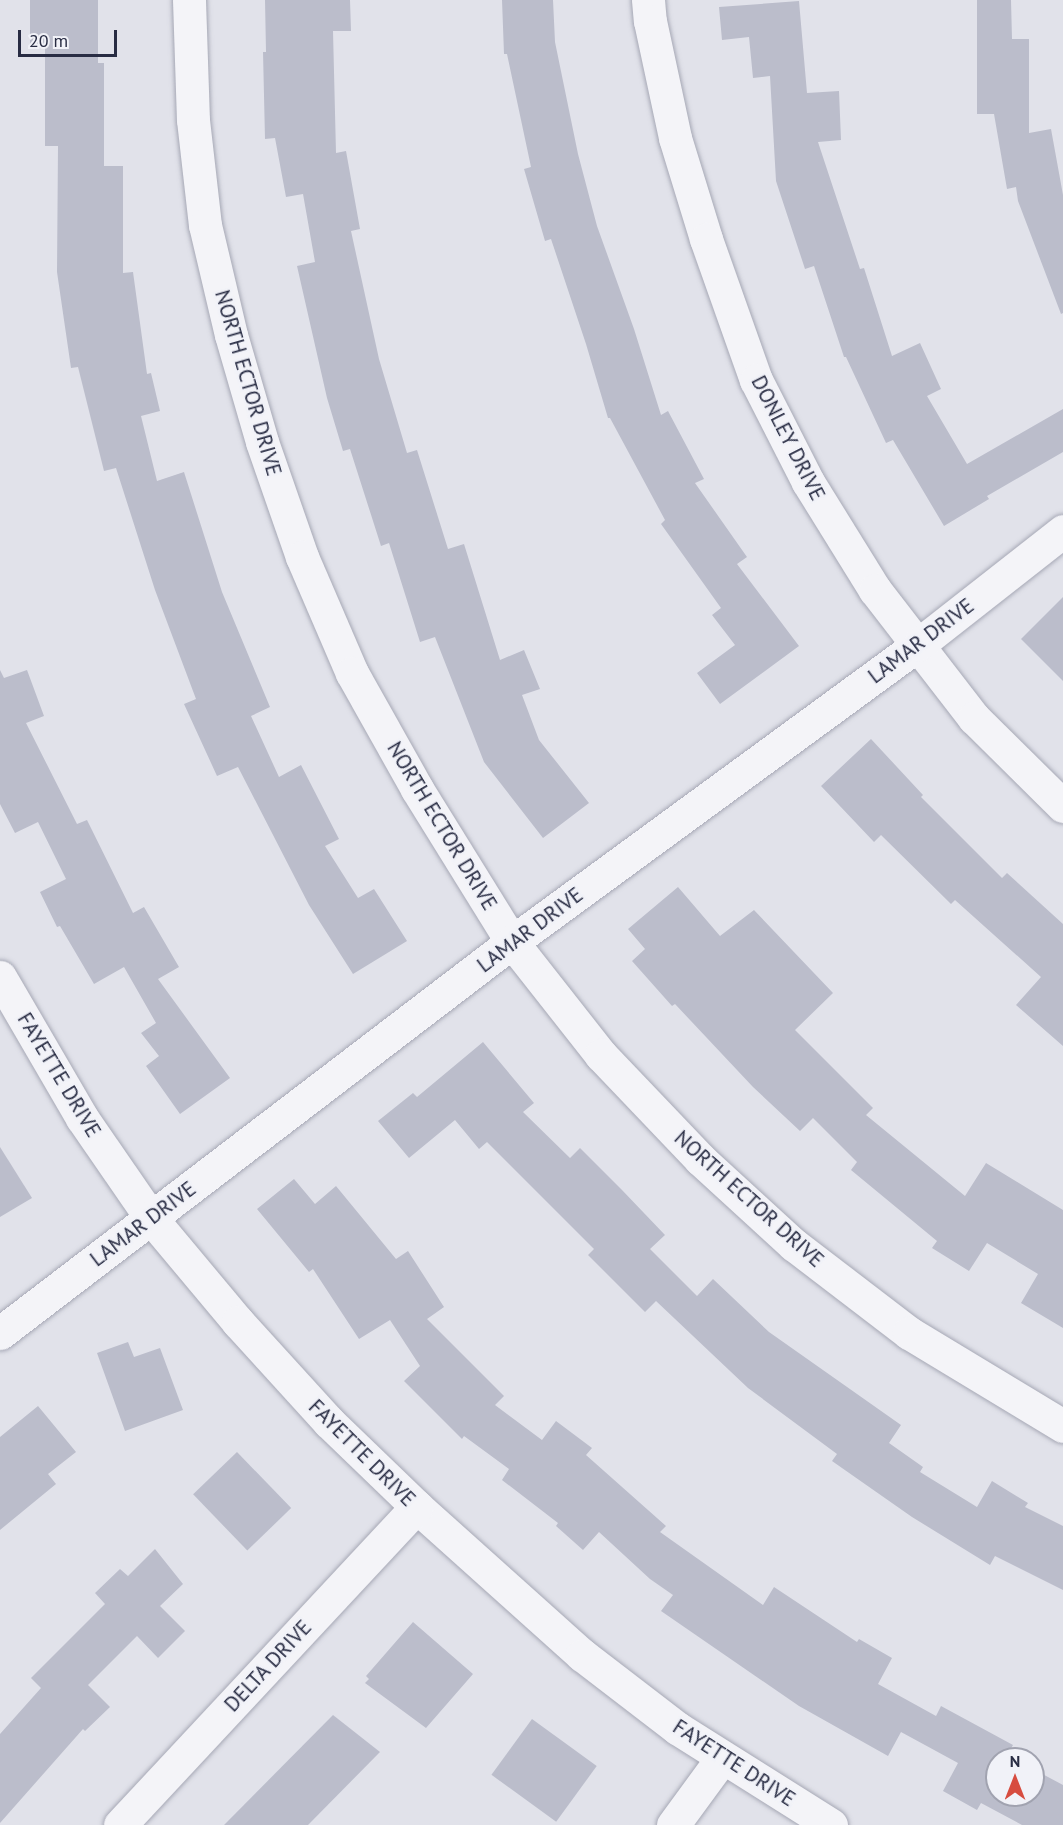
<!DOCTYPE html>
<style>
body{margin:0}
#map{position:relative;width:1063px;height:1825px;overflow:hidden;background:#e1e2ea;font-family:"PT Sans",sans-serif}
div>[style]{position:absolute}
.building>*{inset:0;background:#bbbdcb;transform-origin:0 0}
.roads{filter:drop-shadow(0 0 2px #a6a8b5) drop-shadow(0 0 2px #a6a8b5)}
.minor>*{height:33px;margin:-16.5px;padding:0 16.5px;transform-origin:16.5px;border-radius:16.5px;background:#f4f4f8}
span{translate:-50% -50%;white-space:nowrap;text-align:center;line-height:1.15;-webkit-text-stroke:5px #f1f2f8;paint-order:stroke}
.street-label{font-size:21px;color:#282c43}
.north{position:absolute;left:985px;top:1747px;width:60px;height:60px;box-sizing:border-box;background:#f1f2f8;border:2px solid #a1a3b0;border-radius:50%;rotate:0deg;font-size:16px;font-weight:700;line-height:24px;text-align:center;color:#282c43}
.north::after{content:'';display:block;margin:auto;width:21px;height:27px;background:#d74c3f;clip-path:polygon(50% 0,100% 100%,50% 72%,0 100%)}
.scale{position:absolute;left:18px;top:30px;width:99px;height:27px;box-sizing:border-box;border:3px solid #282c43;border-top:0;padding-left:8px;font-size:18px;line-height:21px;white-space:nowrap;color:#282c43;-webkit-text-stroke:4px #f1f2f8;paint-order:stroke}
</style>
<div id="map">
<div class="building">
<i style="clip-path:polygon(30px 0,98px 0,98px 63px,104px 63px,104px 166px,123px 166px,123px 273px,133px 272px,147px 374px,151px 373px,160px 411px,141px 416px,157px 481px,184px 472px,222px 592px,270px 707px,251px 716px,279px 777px,301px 765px,339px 839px,325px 846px,358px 898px,374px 889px,407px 941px,353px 974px,309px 905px,238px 767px,217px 776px,184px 704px,196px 699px,155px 590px,116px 468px,104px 471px,78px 367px,71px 368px,57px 272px,58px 146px,45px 146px,45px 45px,30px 45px)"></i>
<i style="clip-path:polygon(265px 0,350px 0,351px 31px,333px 31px,336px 153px,346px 151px,360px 229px,351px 231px,379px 359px,407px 453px,417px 450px,448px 549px,464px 544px,500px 660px,524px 650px,540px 689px,522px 695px,539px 740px,589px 803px,543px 838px,484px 762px,435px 637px,420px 642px,389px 543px,381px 546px,350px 449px,343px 451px,327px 398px,297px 266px,315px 262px,303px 194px,286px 197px,275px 138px,265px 139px,263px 52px,266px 52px)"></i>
<i style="clip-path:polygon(502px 0,553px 0,555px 42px,578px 154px,597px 226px,634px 329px,661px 415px,668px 411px,704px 479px,695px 483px,747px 557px,737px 564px,799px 646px,720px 704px,697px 673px,735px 645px,712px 615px,721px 608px,661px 524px,665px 520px,610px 418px,608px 418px,586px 344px,551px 239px,545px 241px,524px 169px,531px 167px,507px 54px,504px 54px)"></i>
<i style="clip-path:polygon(977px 0,1011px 0,1012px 39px,1029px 39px,1029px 133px,1051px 129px,1063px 195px,1063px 313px,1061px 314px,1018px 201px,1016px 187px,1007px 189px,994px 114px,977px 114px)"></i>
<i style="clip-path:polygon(799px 1px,807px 93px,839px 91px,841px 140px,818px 142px,860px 269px,864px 268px,892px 356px,920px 343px,941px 389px,927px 396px,967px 464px,1063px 409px,1063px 452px,987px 496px,989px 499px,944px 526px,893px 440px,886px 443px,846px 357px,844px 357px,814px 266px,805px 269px,776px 181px,770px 76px,753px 78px,749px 37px,722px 40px,719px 7px)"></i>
<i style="clip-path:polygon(1063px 597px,1063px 681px,1021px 639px)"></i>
<i style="clip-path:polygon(0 670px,4px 678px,27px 670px,44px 716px,26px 723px,77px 824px,87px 820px,133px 913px,144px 907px,179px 967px,158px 979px,230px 1078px,180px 1114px,146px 1066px,159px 1056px,141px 1033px,156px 1023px,124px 967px,94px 984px,60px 926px,57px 927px,40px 892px,66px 879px,38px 822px,15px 833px,0 804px)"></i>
<i style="clip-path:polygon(871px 739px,923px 795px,921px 797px,1002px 878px,1007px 873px,1063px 924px,1063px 1046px,1016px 1005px,1041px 977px,955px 900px,951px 904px,881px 835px,874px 842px,821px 786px)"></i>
<i style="clip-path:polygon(678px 887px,720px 936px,754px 910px,833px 993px,795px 1030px,873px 1108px,866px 1115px,965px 1196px,986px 1163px,1063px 1210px,1063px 1328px,1021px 1303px,1038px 1274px,987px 1243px,969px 1271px,932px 1248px,937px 1241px,851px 1170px,857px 1162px,813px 1118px,800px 1131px,753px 1087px,675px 1004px,672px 1006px,632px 961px,645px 949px,628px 929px)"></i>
<i style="clip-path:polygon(483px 1042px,534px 1103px,523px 1112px,570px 1158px,580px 1148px,622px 1190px,665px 1235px,650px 1249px,697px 1296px,713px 1279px,769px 1332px,901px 1425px,889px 1443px,923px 1467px,920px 1472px,977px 1507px,992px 1481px,1028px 1503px,1025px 1507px,1063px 1526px,1063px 1590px,995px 1556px,990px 1565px,912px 1517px,832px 1461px,837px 1454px,748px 1388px,656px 1301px,645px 1312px,588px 1255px,594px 1249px,487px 1142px,479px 1149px,455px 1120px,409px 1158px,378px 1121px,413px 1093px,417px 1097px)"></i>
<i style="clip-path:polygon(0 1147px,32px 1198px,0 1217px)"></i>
<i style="clip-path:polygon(294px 1179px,315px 1204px,336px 1186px,396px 1259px,408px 1251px,444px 1307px,427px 1319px,504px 1396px,495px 1405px,542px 1440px,556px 1421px,592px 1448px,586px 1455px,666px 1526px,660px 1532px,763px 1605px,774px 1587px,857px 1642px,859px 1639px,892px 1658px,878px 1684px,936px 1716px,941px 1706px,1013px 1745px,1007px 1755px,1014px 1759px,997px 1759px,997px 1795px,1033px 1795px,1033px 1769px,1063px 1785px,1063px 1825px,1022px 1825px,981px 1803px,977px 1810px,943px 1791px,958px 1763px,901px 1732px,888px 1756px,799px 1706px,661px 1611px,673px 1595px,650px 1579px,599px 1532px,583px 1550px,556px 1526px,558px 1523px,502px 1480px,509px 1469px,464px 1436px,462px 1439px,404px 1381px,420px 1366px,390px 1320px,359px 1339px,313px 1269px,309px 1272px,257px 1209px)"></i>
<i style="clip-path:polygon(128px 1342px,134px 1357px,160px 1348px,183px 1410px,125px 1431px,97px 1353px)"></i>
<i style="clip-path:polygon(38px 1406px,76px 1452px,48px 1474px,56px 1484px,0 1530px,0 1437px)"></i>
<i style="left:237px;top:1452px;width:78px;height:61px;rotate:46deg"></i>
<i style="clip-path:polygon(155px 1549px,183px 1584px,160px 1606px,185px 1631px,158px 1658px,137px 1636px,88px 1685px,110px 1707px,85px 1731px,83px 1729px,0 1823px,0 1734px,41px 1688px,31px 1678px,105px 1604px,95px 1593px,120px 1569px,128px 1576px)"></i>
<i style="clip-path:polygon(413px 1622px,473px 1674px,426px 1728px,365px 1683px,369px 1679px,366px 1676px)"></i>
<i style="clip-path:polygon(333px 1715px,380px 1752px,308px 1825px,224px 1825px)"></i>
<i style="left:532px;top:1719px;width:80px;height:69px;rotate:36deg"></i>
</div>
<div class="roads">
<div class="minor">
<i style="left:189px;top:0;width:120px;rotate:88.1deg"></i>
<i style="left:193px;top:120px;width:106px;rotate:83.5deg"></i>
<i style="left:205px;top:225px;width:113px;rotate:76.7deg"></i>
<i style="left:231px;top:335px;width:111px;rotate:73.8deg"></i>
<i style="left:262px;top:442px;width:122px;rotate:70.8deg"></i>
<i style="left:302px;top:557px;width:126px;rotate:66.7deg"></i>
<i style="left:352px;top:673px;width:133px;rotate:60.7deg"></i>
<i style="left:417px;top:789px;width:180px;rotate:58.2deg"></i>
<i style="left:512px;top:942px;width:144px;rotate:51.8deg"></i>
<i style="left:601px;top:1055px;width:144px;rotate:46.4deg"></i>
<i style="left:700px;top:1159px;width:127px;rotate:42.5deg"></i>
<i style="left:794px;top:1245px;width:145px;rotate:37.4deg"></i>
<i style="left:909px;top:1333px;width:180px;rotate:31.1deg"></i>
<i style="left:648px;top:0;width:21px;rotate:85deg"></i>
<i style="left:650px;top:21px;width:120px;rotate:77.9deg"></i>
<i style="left:675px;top:138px;width:106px;rotate:72.9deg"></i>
<i style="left:706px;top:239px;width:150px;rotate:70.5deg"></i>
<i style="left:756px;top:380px;width:114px;rotate:63deg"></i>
<i style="left:808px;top:482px;width:127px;rotate:58.2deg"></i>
<i style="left:875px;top:590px;width:162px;rotate:52.3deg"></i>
<i style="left:974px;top:718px;width:125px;rotate:44.7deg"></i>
<i style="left:0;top:977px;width:163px;rotate:59.8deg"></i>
<i style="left:82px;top:1118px;width:121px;rotate:55.4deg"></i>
<i style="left:151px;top:1218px;width:136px;rotate:50.1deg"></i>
<i style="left:238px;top:1322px;width:135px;rotate:47.7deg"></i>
<i style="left:329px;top:1422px;width:122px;rotate:44deg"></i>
<i style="left:417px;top:1507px;width:222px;rotate:41.9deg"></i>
<i style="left:582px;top:1655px;width:120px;rotate:37.5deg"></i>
<i style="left:677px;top:1728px;width:182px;rotate:32.2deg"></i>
<i style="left:0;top:1333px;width:644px;rotate:-37.37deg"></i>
<i style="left:512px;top:942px;width:504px;rotate:-36.21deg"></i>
<i style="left:919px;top:644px;width:183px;rotate:-38.1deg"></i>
<i style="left:120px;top:1825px;width:435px;rotate:-47deg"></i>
<i style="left:673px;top:1825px;width:83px;rotate:-53.8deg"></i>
</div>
</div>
<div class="street-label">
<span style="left:248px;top:383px;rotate:74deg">NORTH ECTOR DRIVE</span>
<span style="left:788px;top:438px;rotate:63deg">DONLEY DRIVE</span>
<span style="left:921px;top:641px;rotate:-37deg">LAMAR DRIVE</span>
<span style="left:442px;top:826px;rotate:59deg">NORTH ECTOR DRIVE</span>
<span style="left:530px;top:930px;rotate:-37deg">LAMAR DRIVE</span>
<span style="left:59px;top:1075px;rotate:59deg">FAYETTE DRIVE</span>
<span style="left:749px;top:1199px;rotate:42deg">NORTH ECTOR DRIVE</span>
<span style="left:143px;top:1224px;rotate:-37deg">LAMAR DRIVE</span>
<span style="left:362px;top:1453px;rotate:45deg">FAYETTE DRIVE</span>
<span style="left:268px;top:1666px;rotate:-47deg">DELTA DRIVE</span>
<span style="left:734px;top:1763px;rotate:33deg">FAYETTE DRIVE</span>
</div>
<div class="north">N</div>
<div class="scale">20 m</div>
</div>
